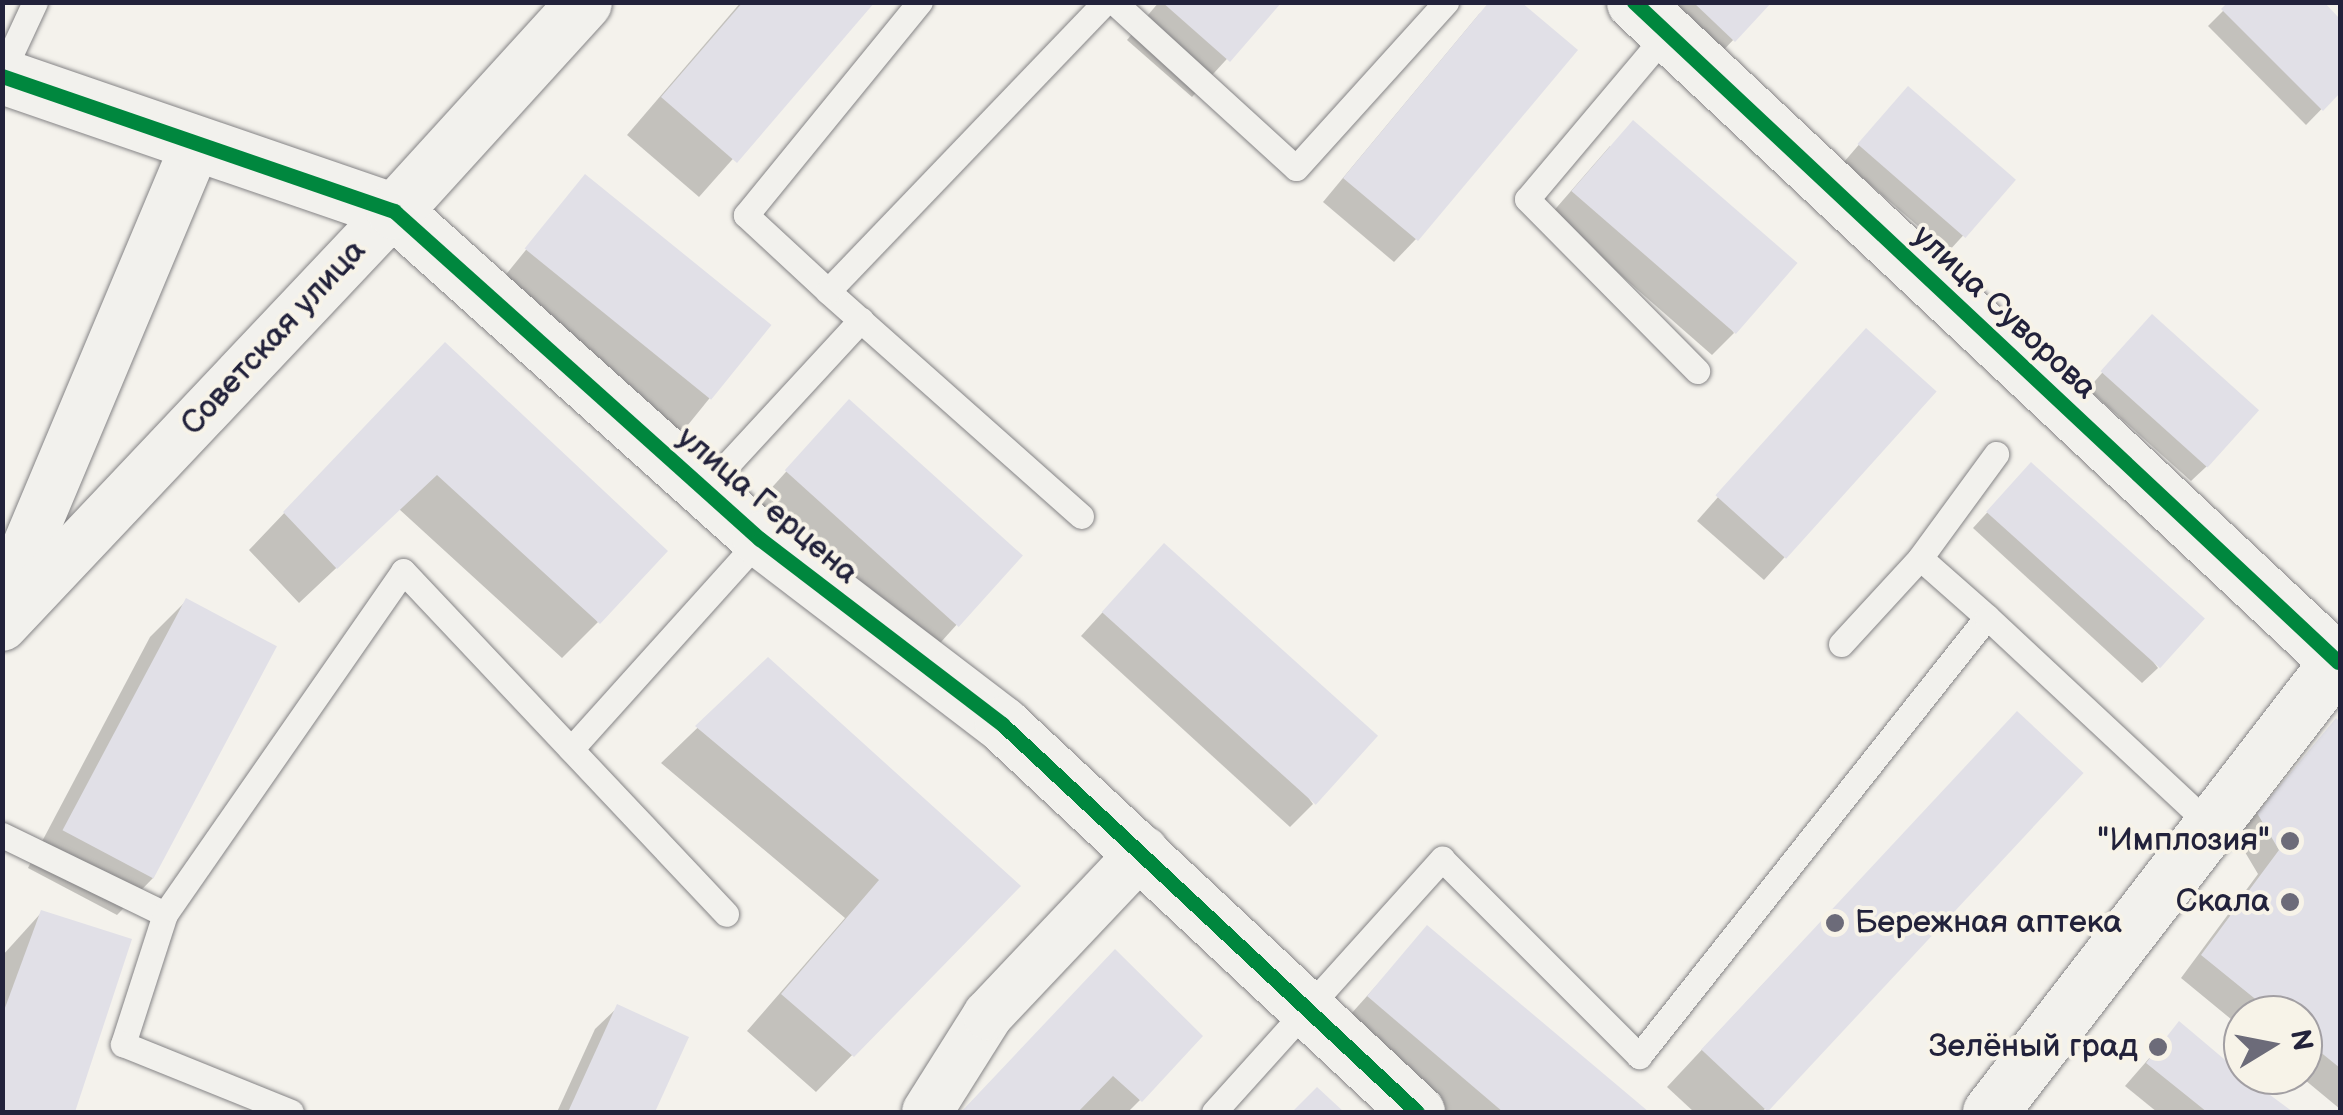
<!DOCTYPE html>
<meta charset="utf-8">
<style>
body{margin:0}
#map{position:relative;width:2343px;height:1115px;overflow:hidden;background:#f4f2ec;font-family:"Balsamiq Sans",sans-serif}
div>[style]{position:absolute}
.shadow>*{inset:0;background:#0003;transform-origin:0 0}
.building>*{inset:0;background:#e1e0e7;transform-origin:0 0}
.roads{filter:drop-shadow(0 0 2px #858486) drop-shadow(0 0 2px #858486)}
.service>*{height:25px;margin:-12.5px;padding:0 12.5px;transform-origin:12.5px;border-radius:12.5px;background:#f2f1ed}
.minor>*{height:50px;margin:-25px;padding:0 25px;transform-origin:25px;border-radius:25px;background:#f2f1ed}
.tertiary>*{height:55px;margin:-27.5px;padding:0 27.5px;transform-origin:27.5px;border-radius:27.5px;background:#f2f1ed}
.cycleway>*{height:15px;margin:-7.5px;padding:0 7.5px;transform-origin:7.5px;border-radius:7.5px;background:#00873e}
.dots>*{width:28px;height:28px;translate:-50% -50%;box-sizing:border-box;border:5px solid #f7f3e8;border-radius:50%}
span{translate:-50% -50%;white-space:nowrap;text-align:center;line-height:1.15;-webkit-text-stroke:8px #f7f3e8;paint-order:stroke}
.street-label{font-size:32px;color:#22223b}
.poi-label{font-size:32px;color:#22223b}
.right{translate:-100% -50%;text-align:right}
.left{translate:0 -50%;text-align:left}
.frame{position:absolute;inset:0;border:5px solid #22223b;pointer-events:none}
.north{position:absolute;left:2223px;top:995px;width:100px;height:100px;box-sizing:border-box;background:#f7f3e8;border:2px solid #a29fa3;border-radius:50%;rotate:80deg;font-size:28px;font-weight:700;line-height:40px;text-align:center;color:#22223b}
.north::after{content:'';display:block;margin:auto;width:35px;height:45px;background:#6c6b79;clip-path:polygon(50% 0,100% 100%,50% 72%,0 100%)}
</style>
<div id="map">
<div class="shadow">
<i style="clip-path:polygon(741px 2px,872px 2px,699px 197px,627px 135px)"></i>
<i style="clip-path:polygon(1159px 2px,1279px 2px,1192px 97px,1127px 40px)"></i>
<i style="clip-path:polygon(1661px 2px,1769px 2px,1718px 56px)"></i>
<i style="clip-path:polygon(2232px 2px,2321px 2px,2340px 22px,2340px 90px,2306px 125px,2208px 26px)"></i>
<i style="clip-path:polygon(1480px 13px,1416px 239px,1394px 262px,1323px 202px)"></i>
<i style="clip-path:polygon(1893px 105px,2013px 181px,1948px 252px,1844px 162px)"></i>
<i style="clip-path:polygon(1610px 146px,1734px 333px,1712px 355px,1551px 214px)"></i>
<i style="left:585px;top:177px;width:236px;height:144px;rotate:39deg"></i>
<i style="clip-path:polygon(2137px 333px,2207px 466px,2191px 481px,2088px 389px)"></i>
<i style="clip-path:polygon(1844px 354px,1934px 392px,1764px 580px,1697px 521px)"></i>
<i style="clip-path:polygon(409px 382px,598px 622px,562px 658px,399px 509px,299px 603px,249px 550px)"></i>
<i style="left:849px;top:402px;width:229px;height:144px;rotate:42deg"></i>
<i style="clip-path:polygon(2016px 481px,2158px 668px,2142px 683px,1973px 528px)"></i>
<i style="clip-path:polygon(1142px 569px,1313px 804px,1290px 827px,1081px 636px)"></i>
<i style="clip-path:polygon(186px 601px,153px 878px,117px 915px,28px 868px,150px 637px)"></i>
<i style="clip-path:polygon(768px 660px,1017px 886px,816px 1092px,747px 1031px,845px 918px,661px 763px)"></i>
<i style="clip-path:polygon(2336px 722px,2340px 726px,2340px 1109px,2299px 1075px,2303px 1015px,2243px 1015px,2243px 1029px,2181px 978px,2258px 874px,2236px 837px)"></i>
<i style="clip-path:polygon(1981px 751px,2080px 773px,1762px 1112px,1694px 1112px,1667px 1087px)"></i>
<i style="clip-path:polygon(41px 913px,129px 941px,72px 1112px,2px 1112px,2px 956px)"></i>
<i style="clip-path:polygon(1428px 928px,1645px 1112px,1425px 1112px,1333px 1034px)"></i>
<i style="clip-path:polygon(1079px 989px,1140px 1100px,1128px 1112px,962px 1112px)"></i>
<i style="clip-path:polygon(618px 1007px,686px 1038px,652px 1112px,557px 1112px,595px 1029px)"></i>
<i style="clip-path:polygon(2179px 1024px,2289px 1112px,2157px 1112px,2125px 1086px)"></i>
</div>
<div class="building">
<i style="clip-path:polygon(743px 2px,875px 2px,737px 163px,661px 97px)"></i>
<i style="clip-path:polygon(1162px 2px,1282px 2px,1230px 62px)"></i>
<i style="clip-path:polygon(1489px 2px,1521px 2px,1578px 50px,1418px 241px,1343px 178px)"></i>
<i style="clip-path:polygon(1693px 2px,1772px 2px,1735px 42px)"></i>
<i style="clip-path:polygon(2228px 2px,2324px 2px,2340px 19px,2340px 93px,2323px 111px,2221px 9px)"></i>
<i style="left:1908px;top:86px;width:143px;height:77px;rotate:41deg"></i>
<i style="left:1633px;top:120px;width:218px;height:94px;rotate:41deg"></i>
<i style="left:585px;top:174px;width:240px;height:96px;rotate:39deg"></i>
<i style="left:2152px;top:314px;width:144px;height:77px;rotate:42deg"></i>
<i style="left:1866px;top:328px;width:95px;height:225px;rotate:42deg"></i>
<i style="clip-path:polygon(445px 342px,668px 551px,600px 624px,437px 475px,337px 569px,283px 512px)"></i>
<i style="left:849px;top:399px;width:234px;height:96px;rotate:42deg"></i>
<i style="left:2031px;top:462px;width:234px;height:67px;rotate:42deg"></i>
<i style="left:1164px;top:543px;width:288px;height:93px;rotate:42deg"></i>
<i style="left:186px;top:598px;width:103px;height:263px;rotate:28deg"></i>
<i style="clip-path:polygon(768px 657px,1021px 886px,854px 1057px,781px 994px,879px 880px,695px 726px)"></i>
<i style="left:2017px;top:711px;width:91px;height:463px;rotate:43deg"></i>
<i style="clip-path:polygon(2336px 718px,2340px 722px,2340px 1068px,2303px 1038px,2303px 1015px,2275px 1015px,2201px 955px,2279px 850px,2257px 813px)"></i>
<i style="clip-path:polygon(41px 910px,132px 939px,75px 1112px,2px 1112px,2px 1016px)"></i>
<i style="clip-path:polygon(1427px 925px,1649px 1112px,1503px 1112px,1367px 996px)"></i>
<i style="clip-path:polygon(1115px 949px,1203px 1036px,1142px 1102px,1113px 1076px,1078px 1112px,961px 1112px)"></i>
<i style="clip-path:polygon(617px 1004px,689px 1037px,655px 1112px,568px 1112px)"></i>
<i style="clip-path:polygon(2179px 1021px,2243px 1075px,2293px 1112px,2207px 1112px,2146px 1063px)"></i>
<i style="clip-path:polygon(1317px 1087px,1344px 1112px,1292px 1112px)"></i>
</div>
<div class="roads">
<div class="service">
<i style="left:1114px;top:2px;width:246px;rotate:42.4deg"></i>
<i style="left:1296px;top:168px;width:224px;rotate:-47.9deg"></i>
<i style="left:1667px;top:33px;width:217px;rotate:130.1deg"></i>
<i style="left:1527px;top:199px;width:242px;rotate:45.3deg"></i>
<i style="left:2px;top:73px;width:78px;rotate:-65.1deg"></i>
<i style="left:828px;top:291px;width:112px;rotate:-137.2deg"></i>
<i style="left:746px;top:215px;width:275px;rotate:-50.8deg"></i>
<i style="left:703px;top:491px;width:233px;rotate:-47.3deg"></i>
<i style="left:1081px;top:516px;width:339px;rotate:-138.4deg"></i>
<i style="left:828px;top:291px;width:400px;rotate:-46.2deg"></i>
<i style="left:1987px;top:617px;width:89px;rotate:-138.6deg"></i>
<i style="left:1920px;top:558px;width:129px;rotate:-53.8deg"></i>
<i style="left:1841px;top:644px;width:117px;rotate:-47.4deg"></i>
<i style="left:571px;top:749px;width:283px;rotate:-48deg"></i>
<i style="left:2px;top:835px;width:181px;rotate:25.9deg"></i>
<i style="left:165px;top:914px;width:137px;rotate:107.9deg"></i>
<i style="left:123px;top:1044px;width:181px;rotate:22deg"></i>
<i style="left:165px;top:914px;width:417px;rotate:-55.2deg"></i>
<i style="left:403px;top:571px;width:471px;rotate:46.7deg"></i>
<i style="left:1214px;top:1112px;width:341px;rotate:-48deg"></i>
<i style="left:1442px;top:859px;width:279px;rotate:45deg"></i>
<i style="left:1639px;top:1056px;width:560px;rotate:-51.6deg"></i>
<i style="left:1987px;top:617px;width:305px;rotate:43deg"></i>
</div>
<div class="minor">
<i style="left:2px;top:606px;width:498px;rotate:-67.2deg"></i>
<i style="left:2px;top:626px;width:571px;rotate:-46.63deg"></i>
<i style="left:927px;top:1112px;width:115px;rotate:-57.8deg"></i>
<i style="left:988px;top:1015px;width:226px;rotate:-46.6deg"></i>
</div>
<div class="tertiary">
<i style="left:1634px;top:2px;width:965px;rotate:43.15deg"></i>
<i style="left:2px;top:76px;width:415px;rotate:19deg"></i>
<i style="left:394px;top:211px;width:491px;rotate:41.9deg"></i>
<i style="left:760px;top:539px;width:305px;rotate:37.4deg"></i>
<i style="left:1002px;top:724px;width:568px;rotate:43.07deg"></i>
<i style="left:394px;top:211px;width:282px;rotate:-47.7deg"></i>
<i style="left:1990px;top:1112px;width:573px;rotate:-52.37deg"></i>
</div>
</div>
<div class="cycleway">
<i style="left:1634px;top:2px;width:965px;rotate:43.15deg"></i>
<i style="left:2px;top:76px;width:415px;rotate:19deg"></i>
<i style="left:394px;top:211px;width:491px;rotate:41.9deg"></i>
<i style="left:760px;top:539px;width:305px;rotate:37.4deg"></i>
<i style="left:1002px;top:724px;width:568px;rotate:43.07deg"></i>
</div>
<div class="dots">
<i style="left:2290px;top:841px;background:#6c6b79"></i>
<i style="left:2290px;top:902px;background:#6c6b79"></i>
<i style="left:1835px;top:923px;background:#6c6b79"></i>
<i style="left:2158px;top:1047px;background:#6c6b79"></i>
</div>
<div class="street-label">
<span style="left:2004px;top:313px;rotate:43deg">улица Суворова</span>
<span style="left:274px;top:338px;rotate:-47deg">Советская улица</span>
<span style="left:767px;top:506px;rotate:40deg">улица Герцена</span>
</div>
<div class="poi-label">
<span class="right" style="left:2270px;top:841px">"Имплозия"</span>
<span class="right" style="left:2270px;top:902px">Скала</span>
<span class="left" style="left:1855px;top:923px">Бережная аптека</span>
<span class="right" style="left:2138px;top:1047px">Зелёный град</span>
</div>
<div class="frame"></div>
<div class="north">N</div>
</div>
